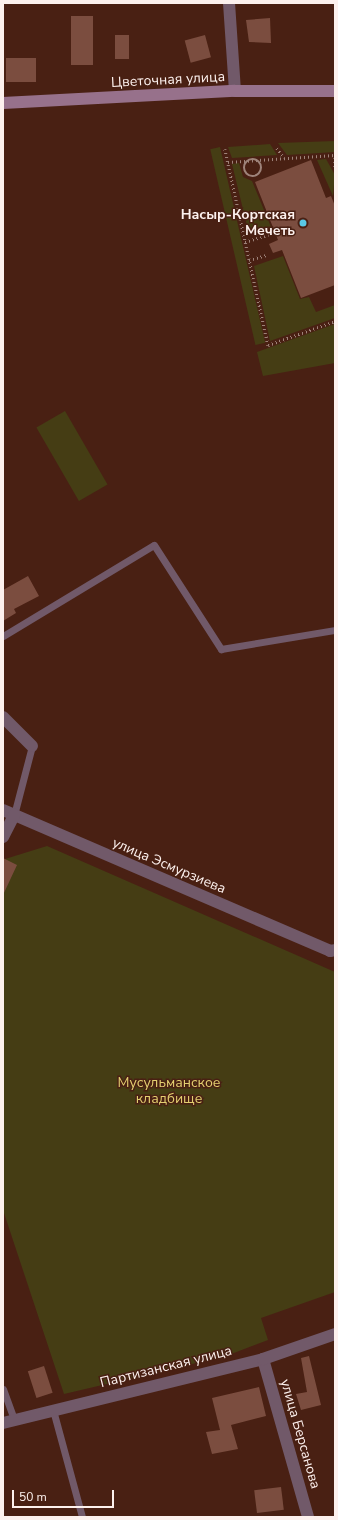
<!DOCTYPE html>
<meta charset="utf-8">
<style>
body{margin:0}
#map{position:relative;width:338px;height:1520px;overflow:hidden;background:#492013;font-family:"Nunito Sans",sans-serif}
div>[style]{position:absolute}
.green>*{inset:0;background:#453d14;transform-origin:0 0}
.building>*{inset:0;background:#7b4d3f;transform-origin:0 0}
.path>*{height:2.5px;margin-top:-1.25px;transform-origin:0;background:repeating-linear-gradient(90deg,#9e837a 0 1px,transparent 0 4px)}
.path>.ring{margin:-1.25px;padding:0;box-sizing:content-box;background:none;border:2.5px solid #9e837a;border-radius:50%}
.lane>*{height:7px;margin:-3.5px;padding:0 3.5px;transform-origin:3.5px;border-radius:3.5px;background:#715969}
.street>*{height:12px;margin:-6px;padding:0 6px;transform-origin:6px;border-radius:6px;background:#715969}
.secondary>*{height:12px;margin:-6px;padding:0 6px;transform-origin:6px;border-radius:6px;background:#97718b}
.dots>*{width:11px;height:11px;translate:-50% -50%;box-sizing:border-box;border:2px solid #492013;border-radius:50%}
span{translate:-50% -50%;white-space:nowrap;text-align:center;line-height:1.15;-webkit-text-stroke:3px #492013;paint-order:stroke}
.street-label{font-size:14px;color:#fdf1ee}
.poi-label{font-size:14px;color:#fdf1ee;font-weight:700}
.right{translate:-100% -50%;text-align:right}
.park-label{font-size:14px;color:#e3cf70}
.frame{position:absolute;inset:0;border:4px solid #fdf1ee;pointer-events:none}
.scale{position:absolute;left:12px;top:1490px;width:102px;height:18px;box-sizing:border-box;border:2px solid #fdf1ee;border-top:0;padding-left:5px;font-size:12px;line-height:14px;white-space:nowrap;color:#fdf1ee;-webkit-text-stroke:3px #492013;paint-order:stroke}
</style>
<div id="map">
<div class="green">
<i style="clip-path:polygon(335px 141px,335px 152px,287px 155px,278px 143px)"></i>
<i style="clip-path:polygon(270px 144px,277px 155px,232px 158px,228px 147px)"></i>
<i style="left:220px;top:147px;width:201px;height:10px;rotate:77deg"></i>
<i style="clip-path:polygon(326px 159px,335px 175px,333px 196px,317px 160px)"></i>
<i style="clip-path:polygon(239px 163px,243px 177px,252px 181px,271px 227px,249px 234px,232px 164px)"></i>
<i style="clip-path:polygon(283px 256px,300px 299px,309px 297px,316px 312px,335px 305px,335px 318px,270px 341px,254px 266px)"></i>
<i style="clip-path:polygon(335px 324px,335px 363px,263px 376px,257px 352px)"></i>
<i style="left:65px;top:411px;width:85px;height:33px;rotate:60deg"></i>
<i style="clip-path:polygon(47px 846px,335px 972px,335px 1292px,261px 1318px,268px 1340px,226px 1356px,64px 1394px,3px 1210px,3px 864px,5px 859px)"></i>
</div>
<div class="building">
<i style="left:71px;top:16px;width:22px;height:49px"></i>
<i style="clip-path:polygon(270px 18px,271px 43px,249px 42px,246px 20px)"></i>
<i style="left:115px;top:35px;width:14px;height:24px"></i>
<i style="left:205px;top:35px;width:23px;height:21px;rotate:75deg"></i>
<i style="left:36px;top:58px;width:24px;height:30px;rotate:90deg"></i>
<i style="clip-path:polygon(311px 160px,326px 198px,331px 196px,335px 206px,335px 285px,301px 298px,282px 250px,273px 253px,269px 244px,278px 240px,255px 182px)"></i>
<i style="clip-path:polygon(28px 576px,39px 596px,14px 609px,16px 613px,3px 621px,3px 590px)"></i>
<i style="clip-path:polygon(3px 858px,17px 865px,3px 895px)"></i>
<i style="clip-path:polygon(309px 1356px,321px 1405px,301px 1410px,296px 1394px,307px 1392px,301px 1358px)"></i>
<i style="left:44px;top:1366px;width:28px;height:17px;rotate:72deg"></i>
<i style="clip-path:polygon(259px 1387px,266px 1416px,231px 1425px,238px 1449px,212px 1454px,206px 1432px,220px 1430px,212px 1398px)"></i>
<i style="left:281px;top:1487px;width:23px;height:27px;rotate:83deg"></i>
</div>
<div class="path">
<i style="left:277px;top:148px;width:12px;rotate:55deg"></i>
<i style="left:225px;top:149px;width:201px;rotate:77.6deg"></i>
<i style="left:268px;top:345px;width:71px;rotate:-19.7deg"></i>
<i style="left:335px;top:158px;width:11px;rotate:90deg"></i>
<i class="ring" style="left:244px;top:159px;width:15.5px;height:15.5px"></i>
<i style="left:228px;top:162px;width:107px;rotate:-3.7deg"></i>
<i style="left:245px;top:242px;width:26px;rotate:-18deg"></i>
<i style="left:249px;top:260px;width:18px;rotate:-16deg"></i>
</div>
<div class="lane">
<i style="left:3px;top:636px;width:176px;rotate:-31.1deg"></i>
<i style="left:154px;top:545px;width:124px;rotate:57.2deg"></i>
<i style="left:221px;top:649px;width:116px;rotate:-9.5deg"></i>
<i style="left:14px;top:815px;width:71px;rotate:-75.4deg"></i>
<i style="left:3px;top:1389px;width:33px;rotate:70deg"></i>
<i style="left:53px;top:1410px;width:111px;rotate:74.8deg"></i>
</div>
<div class="street">
<i style="left:229px;top:3px;width:88px;rotate:86.1deg"></i>
<i style="left:3px;top:717px;width:41px;rotate:45deg"></i>
<i style="left:3px;top:810px;width:356px;rotate:23.3deg"></i>
<i style="left:330px;top:951px;width:5px;rotate:-11deg"></i>
<i style="left:3px;top:837px;width:25px;rotate:-63deg"></i>
<i style="left:263px;top:1359px;width:164px;rotate:74.1deg"></i>
<i style="left:3px;top:1423px;width:268px;rotate:-13.8deg"></i>
<i style="left:263px;top:1359px;width:76px;rotate:-19.1deg"></i>
</div>
<div class="secondary">
<i style="left:3px;top:103px;width:232px;rotate:-3deg"></i>
<i style="left:235px;top:91px;width:100px"></i>
</div>
<div class="dots">
<i style="left:303px;top:223px;background:#5ac8e5"></i>
</div>
<div class="street-label">
<span style="left:168px;top:80px;rotate:-3deg">Цветочная улица</span>
<span style="left:169px;top:866px;rotate:23deg">улица Эсмурзиева</span>
<span style="left:166px;top:1367px;rotate:-14deg">Партизанская улица</span>
<span style="left:300px;top:1434px;rotate:74deg">улица Берсанова</span>
</div>
<div class="poi-label">
<span class="right" style="left:295px;top:223px">Насыр-Кортская<br>Мечеть</span>
</div>
<div class="park-label">
<span style="left:169px;top:1091px">Мусульманское<br>кладбище</span>
</div>
<div class="frame"></div>
<div class="scale">50 m</div>
</div>
